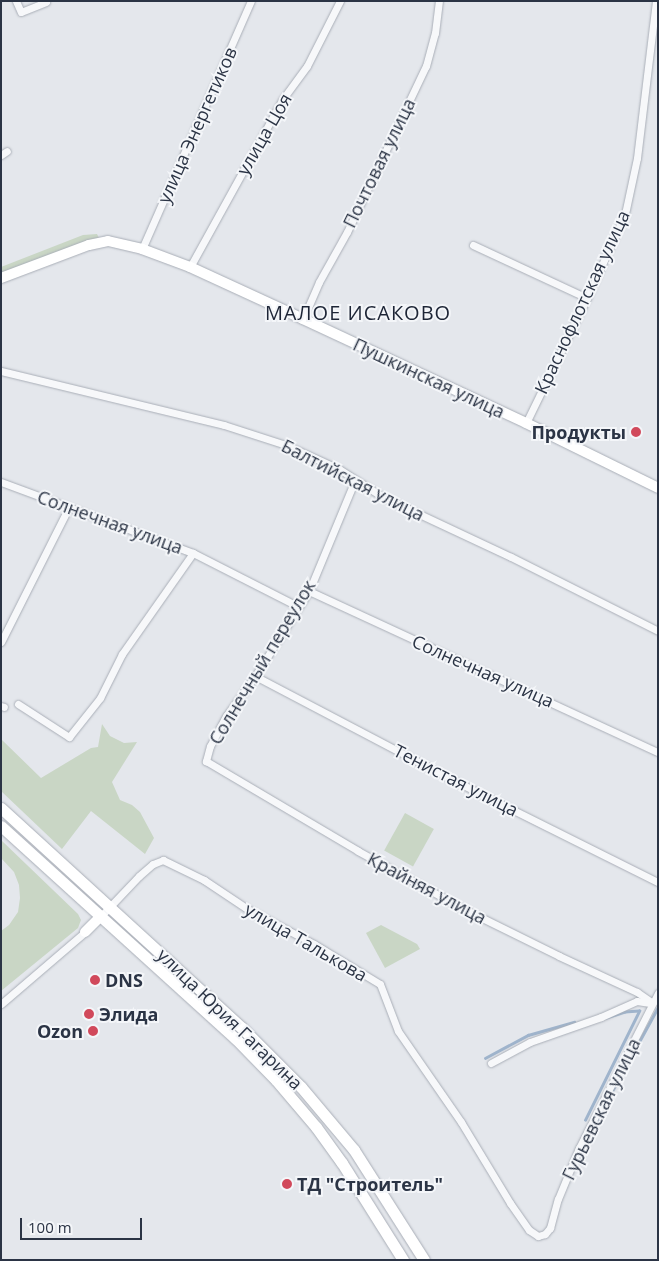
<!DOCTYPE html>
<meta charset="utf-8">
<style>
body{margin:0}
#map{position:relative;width:659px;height:1261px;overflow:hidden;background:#e4e7ec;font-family:"Open Sans",sans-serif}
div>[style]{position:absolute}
.green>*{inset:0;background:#c9d6c5;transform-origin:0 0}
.stream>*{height:2.5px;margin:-1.25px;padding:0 1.25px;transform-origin:1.25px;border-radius:1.25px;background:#9fb4cc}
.roads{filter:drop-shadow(0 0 1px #a9aeb7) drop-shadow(0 0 1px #a9aeb7)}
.street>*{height:7px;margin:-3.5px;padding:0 3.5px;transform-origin:3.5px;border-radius:3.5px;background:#f7f8fa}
.secondary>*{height:10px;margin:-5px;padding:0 5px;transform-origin:5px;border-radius:5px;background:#fff}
.primary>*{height:11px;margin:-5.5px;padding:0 5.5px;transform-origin:5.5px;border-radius:5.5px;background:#fff}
.dots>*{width:14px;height:14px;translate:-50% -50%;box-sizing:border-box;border:2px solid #f4f6f9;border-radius:50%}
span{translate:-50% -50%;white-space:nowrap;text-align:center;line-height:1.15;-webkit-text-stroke:4px #f4f6f9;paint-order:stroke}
.street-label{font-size:18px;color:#2b3445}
.poi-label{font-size:18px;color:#2b3445;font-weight:700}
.right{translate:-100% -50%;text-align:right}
.left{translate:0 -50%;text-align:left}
.quarter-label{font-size:20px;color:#1d2536;letter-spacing:1px}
.frame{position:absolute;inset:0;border:2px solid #2b3445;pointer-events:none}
.scale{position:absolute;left:20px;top:1218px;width:122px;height:22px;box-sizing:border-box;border:2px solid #2b3445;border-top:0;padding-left:6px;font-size:15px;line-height:18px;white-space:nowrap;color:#2b3445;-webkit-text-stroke:4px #f4f6f9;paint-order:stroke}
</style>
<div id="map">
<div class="green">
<i style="clip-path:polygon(97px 234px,99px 238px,1px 273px,1px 267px,83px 235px)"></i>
<i style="clip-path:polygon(102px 724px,110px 736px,124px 743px,137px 742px,112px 782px,120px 800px,132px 805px,140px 812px,154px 838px,145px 854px,91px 811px,62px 849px,1px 791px,1px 739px,41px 778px,91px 748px,98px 747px)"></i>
<i style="left:405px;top:813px;width:33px;height:43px;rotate:29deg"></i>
<i style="clip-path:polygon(1px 840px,78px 914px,81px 920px,78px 928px,1px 991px,1px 931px,9px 925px,18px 912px,20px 898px,19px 885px,14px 872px,1px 858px)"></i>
<i style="clip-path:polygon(381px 925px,417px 944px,420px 949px,385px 968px,366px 933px)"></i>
</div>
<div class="stream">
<i style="left:485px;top:1058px;width:49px;rotate:-28.1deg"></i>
<i style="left:528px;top:1035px;width:48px;rotate:-15.8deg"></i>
<i style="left:585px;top:1120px;width:122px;rotate:-63.6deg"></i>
<i style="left:639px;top:1011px;width:14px;rotate:176deg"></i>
<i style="left:625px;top:1012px;width:20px;rotate:162deg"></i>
<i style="left:579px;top:1163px;width:77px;rotate:-65.4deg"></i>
<i style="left:611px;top:1093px;width:98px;rotate:-61.3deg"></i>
</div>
<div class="roads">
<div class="street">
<i style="left:16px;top:1px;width:12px;rotate:66deg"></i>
<i style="left:21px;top:12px;width:27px;rotate:-22deg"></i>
<i style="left:1px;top:155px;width:7px;rotate:-34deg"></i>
<i style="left:473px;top:245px;width:126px;rotate:24.9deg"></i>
<i style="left:142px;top:249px;width:271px;rotate:-66.3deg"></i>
<i style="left:190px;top:267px;width:191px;rotate:-61.1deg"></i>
<i style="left:282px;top:100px;width:42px;rotate:-53.7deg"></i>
<i style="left:307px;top:66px;width:73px;rotate:-63.1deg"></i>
<i style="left:303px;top:319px;width:40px;rotate:-66.6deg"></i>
<i style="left:319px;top:282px;width:57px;rotate:-60.8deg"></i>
<i style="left:347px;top:232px;width:184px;rotate:-64.6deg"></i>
<i style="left:426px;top:66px;width:34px;rotate:-75deg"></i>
<i style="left:435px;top:33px;width:32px;rotate:-83deg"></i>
<i style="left:1px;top:371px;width:229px;rotate:13.6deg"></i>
<i style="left:224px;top:425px;width:65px;rotate:17.9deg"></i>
<i style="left:286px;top:445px;width:58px;rotate:24.4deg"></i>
<i style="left:339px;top:469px;width:52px;rotate:32.5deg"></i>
<i style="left:383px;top:497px;width:141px;rotate:25.1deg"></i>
<i style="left:511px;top:557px;width:165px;rotate:26.7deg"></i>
<i style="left:526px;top:423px;width:139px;rotate:-64deg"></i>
<i style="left:587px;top:298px;width:92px;rotate:-65.7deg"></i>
<i style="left:625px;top:214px;width:57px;rotate:-77.9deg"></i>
<i style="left:637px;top:158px;width:158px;rotate:-83.1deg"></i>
<i style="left:355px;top:480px;width:120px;rotate:112.5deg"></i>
<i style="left:309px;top:591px;width:101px;rotate:122.4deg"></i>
<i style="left:255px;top:676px;width:49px;rotate:125.9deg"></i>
<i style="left:226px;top:716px;width:34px;rotate:118deg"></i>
<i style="left:210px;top:746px;width:16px;rotate:105deg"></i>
<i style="left:206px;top:761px;width:177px;rotate:30.6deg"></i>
<i style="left:358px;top:851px;width:121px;rotate:28.7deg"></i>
<i style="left:464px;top:909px;width:106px;rotate:26.3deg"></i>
<i style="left:559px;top:956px;width:86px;rotate:24.8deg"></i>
<i style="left:637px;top:992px;width:19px;rotate:35deg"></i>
<i style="left:1px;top:482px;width:205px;rotate:20.3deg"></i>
<i style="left:193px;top:553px;width:117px;rotate:27deg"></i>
<i style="left:309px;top:591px;width:384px;rotate:24.8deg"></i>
<i style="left:1px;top:642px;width:151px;rotate:-63.3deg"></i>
<i style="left:255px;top:676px;width:217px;rotate:27.7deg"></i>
<i style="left:447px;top:777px;width:236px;rotate:26.5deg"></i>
<i style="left:18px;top:704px;width:61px;rotate:32.9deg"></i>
<i style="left:69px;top:737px;width:50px;rotate:-51.5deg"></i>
<i style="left:100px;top:698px;width:49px;rotate:-63.4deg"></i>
<i style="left:122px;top:654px;width:123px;rotate:-54.9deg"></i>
<i style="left:1px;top:706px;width:3px;rotate:18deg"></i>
<i style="left:101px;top:916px;width:55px;rotate:-46.5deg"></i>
<i style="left:139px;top:876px;width:18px;rotate:-41deg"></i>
<i style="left:153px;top:864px;width:11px;rotate:-22deg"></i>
<i style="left:163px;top:860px;width:46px;rotate:26deg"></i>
<i style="left:204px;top:880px;width:50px;rotate:33.7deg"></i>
<i style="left:246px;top:908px;width:77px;rotate:27.9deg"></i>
<i style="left:314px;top:944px;width:77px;rotate:31.2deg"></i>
<i style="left:380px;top:984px;width:50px;rotate:69deg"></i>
<i style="left:398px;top:1031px;width:111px;rotate:55.3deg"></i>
<i style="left:461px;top:1122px;width:95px;rotate:58.8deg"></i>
<i style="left:510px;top:1203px;width:33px;rotate:55deg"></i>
<i style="left:529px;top:1230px;width:11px;rotate:34deg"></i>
<i style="left:538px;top:1236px;width:7px;rotate:-16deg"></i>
<i style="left:545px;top:1234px;width:8px;rotate:-50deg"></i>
<i style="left:550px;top:1228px;width:30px;rotate:-75deg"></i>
<i style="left:558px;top:1199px;width:55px;rotate:-67.6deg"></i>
<i style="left:579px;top:1148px;width:174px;rotate:-63deg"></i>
<i style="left:1px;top:1004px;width:111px;rotate:-40.6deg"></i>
<i style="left:491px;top:1063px;width:44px;rotate:-28.3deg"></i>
<i style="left:530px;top:1042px;width:75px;rotate:-19.4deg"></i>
<i style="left:601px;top:1017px;width:39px;rotate:-24deg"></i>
<i style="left:637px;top:1001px;width:13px;rotate:9deg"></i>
</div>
<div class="secondary">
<i style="left:1px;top:278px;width:94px;rotate:-20.6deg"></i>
<i style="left:89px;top:245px;width:19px;rotate:-12deg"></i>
<i style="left:108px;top:241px;width:35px;rotate:13deg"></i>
<i style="left:142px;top:249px;width:51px;rotate:20.6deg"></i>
<i style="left:190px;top:267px;width:124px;rotate:24.7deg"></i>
<i style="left:303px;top:319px;width:246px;rotate:25deg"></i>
<i style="left:526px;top:423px;width:147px;rotate:26.2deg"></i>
<i style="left:85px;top:932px;width:23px;rotate:-45deg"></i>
</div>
<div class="primary">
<i style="left:1px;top:808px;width:325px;rotate:42.4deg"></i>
<i style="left:241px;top:1027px;width:85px;rotate:45deg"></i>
<i style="left:301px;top:1087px;width:82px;rotate:49.9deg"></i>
<i style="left:354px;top:1150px;width:130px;rotate:57.5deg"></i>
<i style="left:1px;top:826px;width:316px;rotate:42.2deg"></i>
<i style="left:235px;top:1038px;width:59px;rotate:45.7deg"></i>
<i style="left:276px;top:1080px;width:62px;rotate:49.6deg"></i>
<i style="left:316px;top:1127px;width:44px;rotate:54.2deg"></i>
<i style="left:342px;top:1163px;width:115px;rotate:57.8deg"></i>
</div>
</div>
<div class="dots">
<i style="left:636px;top:432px;background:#d1495b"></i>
<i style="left:95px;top:980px;background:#d1495b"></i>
<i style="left:89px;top:1014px;background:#d1495b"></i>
<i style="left:93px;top:1031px;background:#d1495b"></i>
<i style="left:287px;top:1184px;background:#d1495b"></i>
</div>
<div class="street-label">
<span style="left:197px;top:125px;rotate:-66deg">улица Энергетиков</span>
<span style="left:264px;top:134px;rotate:-60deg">улица Цоя</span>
<span style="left:379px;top:163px;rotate:-64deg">Почтовая улица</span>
<span style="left:582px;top:302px;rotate:-65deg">Краснофлотская улица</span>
<span style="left:429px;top:378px;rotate:25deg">Пушкинская улица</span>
<span style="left:353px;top:480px;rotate:27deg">Балтийская улица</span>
<span style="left:110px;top:522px;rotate:20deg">Солнечная улица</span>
<span style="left:262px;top:662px;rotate:-59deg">Солнечный переулок</span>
<span style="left:483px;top:671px;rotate:24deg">Солнечная улица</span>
<span style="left:456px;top:780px;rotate:27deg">Тенистая улица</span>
<span style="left:427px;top:888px;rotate:28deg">Крайняя улица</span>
<span style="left:306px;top:942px;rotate:30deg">улица Талькова</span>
<span style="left:230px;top:1019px;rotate:44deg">улица Юрия Гагарина</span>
<span style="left:601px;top:1109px;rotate:-64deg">Гурьевская улица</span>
</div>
<div class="poi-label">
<span class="right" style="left:626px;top:432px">Продукты</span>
<span class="left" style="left:105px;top:980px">DNS</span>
<span class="left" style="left:99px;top:1014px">Элида</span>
<span class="right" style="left:83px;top:1031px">Ozon</span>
<span class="left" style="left:297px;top:1184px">ТД "Строитель"</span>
</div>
<div class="quarter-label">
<span style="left:358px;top:312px">МАЛОЕ ИСАКОВО</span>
</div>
<div class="frame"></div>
<div class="scale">100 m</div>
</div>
